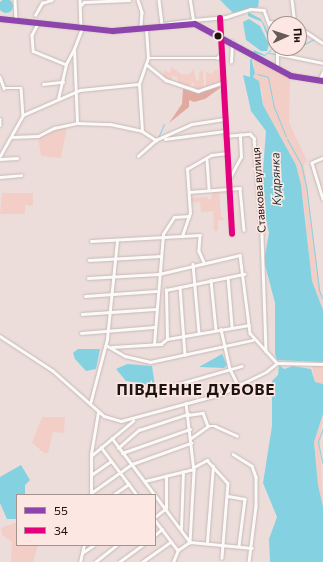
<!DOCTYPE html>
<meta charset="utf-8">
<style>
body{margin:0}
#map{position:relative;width:323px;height:562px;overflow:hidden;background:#ecddda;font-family:Commissioner,sans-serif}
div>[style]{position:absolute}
.green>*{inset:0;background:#f2cec7}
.forest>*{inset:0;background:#e0aaa1}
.water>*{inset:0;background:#84d2e1}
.round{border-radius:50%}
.stream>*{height:1px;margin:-0.5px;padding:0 0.5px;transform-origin:0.5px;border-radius:0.5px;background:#84d2e1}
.roads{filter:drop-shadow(0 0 1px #c5b9b7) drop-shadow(0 0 1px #c5b9b7)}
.minor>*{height:2.5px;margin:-1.25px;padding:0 1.25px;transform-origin:1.25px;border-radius:1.25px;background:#fcfaf9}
.major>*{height:3.5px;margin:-1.75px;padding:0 1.75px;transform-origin:1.75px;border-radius:1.75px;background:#fcfaf9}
.bus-1>*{height:6px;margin:-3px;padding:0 3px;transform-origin:3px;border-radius:3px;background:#8e44ad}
.bus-2>*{height:6px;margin:-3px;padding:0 3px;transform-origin:3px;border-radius:3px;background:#e5007d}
.dots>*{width:11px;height:11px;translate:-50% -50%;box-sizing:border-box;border:2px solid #fde7e2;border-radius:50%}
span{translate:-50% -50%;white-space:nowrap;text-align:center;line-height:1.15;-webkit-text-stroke:3px #fde7e2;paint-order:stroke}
.street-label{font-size:11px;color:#1d1412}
.water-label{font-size:12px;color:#1f3438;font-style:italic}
.district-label{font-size:15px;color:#1d1412;font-weight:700;letter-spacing:1px}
.legend{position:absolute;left:16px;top:494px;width:140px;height:52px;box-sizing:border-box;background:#fde7e2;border:1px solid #a3938f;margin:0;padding:5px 7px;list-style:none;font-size:12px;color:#1d1412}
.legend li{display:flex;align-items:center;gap:8px;height:20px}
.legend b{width:20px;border:1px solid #a3938f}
.north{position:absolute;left:267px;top:16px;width:40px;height:40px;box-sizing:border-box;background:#fde7e2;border:1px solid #a3938f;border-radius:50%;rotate:87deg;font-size:11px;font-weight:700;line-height:16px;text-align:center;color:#1d1412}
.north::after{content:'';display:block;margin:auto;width:14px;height:18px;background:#655a58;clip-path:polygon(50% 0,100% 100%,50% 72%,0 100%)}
</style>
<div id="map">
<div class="green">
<i style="clip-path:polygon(253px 55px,290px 77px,289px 122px,307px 161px,304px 165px,323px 310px,312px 281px,303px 199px,296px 165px,263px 105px,262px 91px,257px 79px,253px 77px,255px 73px)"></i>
<i style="clip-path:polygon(171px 67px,183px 75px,190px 74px,193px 68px,196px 80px,199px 81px,199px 73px,203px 70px,204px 89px,194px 89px,194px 82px,189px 87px,178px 83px,177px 77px,172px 76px,172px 81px,166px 79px,163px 77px,164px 70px,170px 73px)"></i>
<i style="clip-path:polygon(215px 70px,221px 70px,222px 82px,206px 87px,206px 72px,212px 74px)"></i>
<i style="clip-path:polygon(67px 126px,61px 158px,41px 156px,38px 136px)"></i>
<i style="clip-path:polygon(219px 190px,221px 217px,225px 219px,218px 221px,218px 231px,214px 231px,213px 213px,217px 211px,201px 212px,200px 202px,190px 203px,190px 198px,207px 197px,210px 201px,213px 191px)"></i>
<i style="clip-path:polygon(2px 193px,33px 193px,33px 206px,25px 205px,25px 214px,0 214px)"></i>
<i style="clip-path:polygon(312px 366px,323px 366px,323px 384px,315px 382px)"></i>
<i style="clip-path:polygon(323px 414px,320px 442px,323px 507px,318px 485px,314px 442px)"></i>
<i style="clip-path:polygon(42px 417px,65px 417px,64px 433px,53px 432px,48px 453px,44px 453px,32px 443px)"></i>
<i style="clip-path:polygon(17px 522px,17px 545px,38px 545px,33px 562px,11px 562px,12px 542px,2px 535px,1px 528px)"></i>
</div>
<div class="forest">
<i style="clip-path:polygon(219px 85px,220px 88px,205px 99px,194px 102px,189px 100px,189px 107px,169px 123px,182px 104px,183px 89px,197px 91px)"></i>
</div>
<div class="water">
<i class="round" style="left:-1px;top:-1px;width:14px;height:14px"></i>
<i style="clip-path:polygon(220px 0,259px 0,258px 7px,233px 13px)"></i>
<i style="clip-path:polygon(262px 11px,261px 20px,263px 22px,272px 41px,273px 47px,271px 51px,265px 56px,254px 53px,252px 61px,255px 73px,253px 77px,259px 81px,263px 105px,296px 165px,301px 185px,312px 281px,323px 310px,323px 362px,277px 360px,275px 354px,275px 303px,264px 261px,269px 233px,261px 197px,266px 131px,251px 111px,243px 75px,250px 77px,250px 61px,254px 50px,265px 55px,272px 49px,262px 22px,248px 16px,248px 12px,261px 19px)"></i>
<i style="clip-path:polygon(249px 19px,260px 26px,269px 44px,267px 51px,261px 51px,246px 40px,243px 22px)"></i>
<i style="clip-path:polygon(78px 349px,100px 349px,96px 369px,86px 371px,75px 359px,73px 353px)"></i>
<i style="clip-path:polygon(222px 354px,227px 365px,224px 368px,199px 367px)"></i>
<i style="clip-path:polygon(127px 364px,152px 366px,155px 386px,126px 381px,116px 369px)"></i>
<i style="clip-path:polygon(279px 365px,284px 369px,293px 366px,311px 369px,315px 382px,323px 384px,323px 414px,314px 442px,318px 485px,323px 507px,323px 562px,270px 562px,269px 539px,277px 517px,263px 483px,272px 426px,272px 381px,278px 375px)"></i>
<i style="clip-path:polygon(21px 465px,30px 480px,25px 485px,25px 495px,17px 495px,17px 519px,7px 519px,0 503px,0 477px)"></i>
</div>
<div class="stream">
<i style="left:299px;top:47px;width:17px;rotate:-28deg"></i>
<i style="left:269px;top:53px;width:6px;rotate:9deg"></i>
<i style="left:281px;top:53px;width:17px;rotate:-17deg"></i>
<i style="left:257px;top:74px;width:11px;rotate:15deg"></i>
<i style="left:268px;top:77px;width:31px;rotate:79deg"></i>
<i style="left:274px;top:107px;width:32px;rotate:68deg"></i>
<i style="left:158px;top:138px;width:15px;rotate:-67deg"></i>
<i style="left:287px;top:139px;width:29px;rotate:61deg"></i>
<i style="left:301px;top:164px;width:22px;rotate:77deg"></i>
<i style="left:306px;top:185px;width:106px;rotate:82.9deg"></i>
<i style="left:319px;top:290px;width:11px;rotate:68deg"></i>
<i style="left:323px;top:428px;width:15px;rotate:110deg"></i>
<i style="left:318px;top:442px;width:24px;rotate:78deg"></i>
<i style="left:323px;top:471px;width:20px;rotate:90deg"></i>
</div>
<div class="roads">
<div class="minor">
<i style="left:15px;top:0;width:19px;rotate:87deg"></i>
<i style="left:80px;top:0;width:27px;rotate:88deg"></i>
<i style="left:138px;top:0;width:13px;rotate:72deg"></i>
<i style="left:142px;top:12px;width:15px;rotate:94deg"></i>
<i style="left:159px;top:0;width:25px;rotate:83deg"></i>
<i style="left:292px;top:0;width:23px;rotate:83deg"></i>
<i style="left:81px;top:5px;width:4px;rotate:-45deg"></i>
<i style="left:84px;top:2px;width:45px;rotate:-2.5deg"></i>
<i style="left:35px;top:15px;width:14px;rotate:-60deg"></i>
<i style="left:42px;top:3px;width:10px;rotate:-17deg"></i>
<i style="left:220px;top:18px;width:216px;rotate:86.8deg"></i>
<i style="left:193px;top:20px;width:33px;rotate:-5deg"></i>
<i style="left:226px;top:17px;width:25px;rotate:-18deg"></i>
<i style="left:250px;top:9px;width:14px;rotate:4deg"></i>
<i style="left:264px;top:10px;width:33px;rotate:70deg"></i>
<i style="left:39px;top:22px;width:15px;rotate:118deg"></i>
<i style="left:32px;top:35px;width:16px;rotate:86deg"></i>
<i style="left:33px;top:51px;width:35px;rotate:22deg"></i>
<i style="left:270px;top:22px;width:26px;rotate:4deg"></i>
<i style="left:162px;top:24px;width:31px;rotate:-7deg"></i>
<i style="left:193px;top:20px;width:20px;rotate:-99deg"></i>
<i style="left:299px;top:27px;width:29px;rotate:34deg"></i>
<i style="left:279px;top:54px;width:45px;rotate:11.6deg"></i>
<i style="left:148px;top:58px;width:69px"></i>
<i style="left:217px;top:58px;width:6px;rotate:-45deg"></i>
<i style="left:231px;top:62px;width:20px;rotate:-87deg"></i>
<i style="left:146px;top:64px;width:26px;rotate:39deg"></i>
<i style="left:166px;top:80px;width:34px;rotate:19deg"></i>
<i style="left:198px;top:91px;width:28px;rotate:-19deg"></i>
<i style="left:277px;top:68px;width:20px;rotate:-90deg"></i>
<i style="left:0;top:77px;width:12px;rotate:70deg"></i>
<i style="left:4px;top:88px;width:17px"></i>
<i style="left:21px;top:88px;width:27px;rotate:86deg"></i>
<i style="left:319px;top:80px;width:9px;rotate:-63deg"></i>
<i style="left:43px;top:84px;width:20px;rotate:-6deg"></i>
<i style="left:58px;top:99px;width:36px;rotate:-77deg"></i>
<i style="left:66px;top:64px;width:17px;rotate:-62deg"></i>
<i style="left:0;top:119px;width:6px;rotate:90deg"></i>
<i style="left:77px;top:123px;width:74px;rotate:-92.3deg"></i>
<i style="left:74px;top:49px;width:22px;rotate:-69deg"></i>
<i style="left:142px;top:131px;width:47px;rotate:-93.7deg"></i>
<i style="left:139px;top:84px;width:28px;rotate:-71deg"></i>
<i style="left:148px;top:58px;width:29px;rotate:-94deg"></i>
<i style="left:225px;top:136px;width:25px;rotate:-5deg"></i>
<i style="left:250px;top:134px;width:6px;rotate:45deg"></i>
<i style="left:254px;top:138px;width:98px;rotate:85.3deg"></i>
<i style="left:262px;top:236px;width:115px;rotate:88deg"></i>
<i style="left:11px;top:137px;width:27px;rotate:-2deg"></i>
<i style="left:38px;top:136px;width:18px;rotate:-27deg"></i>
<i style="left:54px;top:128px;width:24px;rotate:-12deg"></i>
<i style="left:77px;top:123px;width:33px;rotate:2deg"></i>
<i style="left:110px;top:124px;width:33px;rotate:12deg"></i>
<i style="left:142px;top:131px;width:17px;rotate:33deg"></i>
<i style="left:156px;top:140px;width:39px;rotate:-24deg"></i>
<i style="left:192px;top:124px;width:32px;rotate:-9deg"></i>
<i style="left:165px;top:139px;width:60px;rotate:-7.7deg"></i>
<i style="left:0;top:156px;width:47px;rotate:-60.7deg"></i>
<i style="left:23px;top:115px;width:62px;rotate:-23.7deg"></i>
<i style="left:80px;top:90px;width:59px;rotate:-5.8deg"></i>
<i style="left:138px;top:156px;width:24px;rotate:-42deg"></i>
<i style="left:323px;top:158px;width:12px;rotate:156deg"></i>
<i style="left:312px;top:163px;width:37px;rotate:73deg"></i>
<i style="left:0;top:159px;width:17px;rotate:-3deg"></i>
<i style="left:207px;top:160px;width:30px;rotate:86deg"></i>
<i style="left:0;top:177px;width:21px;rotate:-5deg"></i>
<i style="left:228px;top:181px;width:27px;rotate:-62deg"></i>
<i style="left:241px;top:157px;width:22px;rotate:-93deg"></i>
<i style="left:189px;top:192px;width:51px;rotate:-4.5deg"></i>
<i style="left:240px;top:188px;width:42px;rotate:84.6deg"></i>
<i style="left:182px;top:236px;width:24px;rotate:-71deg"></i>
<i style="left:190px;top:213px;width:44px;rotate:-93.9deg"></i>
<i style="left:187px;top:169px;width:28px;rotate:-30deg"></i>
<i style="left:211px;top:155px;width:16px;rotate:-7deg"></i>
<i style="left:91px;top:241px;width:109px;rotate:-3.2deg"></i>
<i style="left:200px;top:235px;width:16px;rotate:94deg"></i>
<i style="left:199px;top:251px;width:12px;rotate:66deg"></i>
<i style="left:89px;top:260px;width:72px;rotate:-3.2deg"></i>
<i style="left:193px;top:264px;width:69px;rotate:85deg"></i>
<i style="left:228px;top:277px;width:49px;rotate:85.3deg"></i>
<i style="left:88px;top:278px;width:71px;rotate:-3.2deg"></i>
<i style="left:159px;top:274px;width:83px;rotate:-13.2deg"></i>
<i style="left:240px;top:255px;width:79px;rotate:82.7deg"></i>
<i style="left:250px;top:333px;width:40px;rotate:48deg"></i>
<i style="left:211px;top:280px;width:50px;rotate:84.3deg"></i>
<i style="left:180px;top:287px;width:68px;rotate:85.8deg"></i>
<i style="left:85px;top:296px;width:71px;rotate:-4deg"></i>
<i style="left:82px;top:314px;width:73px;rotate:-3.9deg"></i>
<i style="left:221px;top:329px;width:41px;rotate:77.3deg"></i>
<i style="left:230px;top:369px;width:18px;rotate:63deg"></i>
<i style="left:81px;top:333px;width:73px;rotate:-4.7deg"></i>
<i style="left:0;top:336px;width:62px;rotate:33.2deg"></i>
<i style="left:52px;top:370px;width:69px;rotate:41.5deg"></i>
<i style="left:104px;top:416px;width:18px;rotate:16deg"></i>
<i style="left:121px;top:421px;width:104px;rotate:-15.1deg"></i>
<i style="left:221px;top:394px;width:50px;rotate:-26.1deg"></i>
<i style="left:266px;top:372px;width:14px;rotate:-39deg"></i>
<i style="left:167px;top:339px;width:49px;rotate:-91.2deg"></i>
<i style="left:166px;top:290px;width:80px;rotate:-11.6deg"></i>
<i style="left:154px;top:344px;width:110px;rotate:-85.3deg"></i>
<i style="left:163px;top:234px;width:20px;rotate:-57deg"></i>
<i style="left:174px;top:217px;width:15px;rotate:-4deg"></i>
<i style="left:106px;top:345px;width:22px;rotate:30deg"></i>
<i style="left:125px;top:356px;width:26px;rotate:13deg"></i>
<i style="left:150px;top:362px;width:105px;rotate:-12.1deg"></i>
<i style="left:112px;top:347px;width:49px;rotate:-3.5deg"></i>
<i style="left:161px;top:344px;width:8px;rotate:-40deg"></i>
<i style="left:167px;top:339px;width:83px;rotate:-9.7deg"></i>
<i style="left:277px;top:363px;width:46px;rotate:1.2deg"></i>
<i style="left:154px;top:391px;width:91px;rotate:-15.9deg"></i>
<i style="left:186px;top:403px;width:68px;rotate:83.3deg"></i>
<i style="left:194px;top:471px;width:71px;rotate:93.2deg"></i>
<i style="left:90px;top:404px;width:67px;rotate:-75.3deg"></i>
<i style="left:107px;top:339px;width:99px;rotate:-84.2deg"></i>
<i style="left:188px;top:415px;width:15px;rotate:-8deg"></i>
<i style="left:203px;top:413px;width:14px;rotate:69deg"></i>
<i style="left:112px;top:438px;width:71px;rotate:53deg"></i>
<i style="left:191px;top:438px;width:21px;rotate:-35deg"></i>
<i style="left:208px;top:426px;width:7px"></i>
<i style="left:215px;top:426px;width:24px;rotate:24deg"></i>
<i style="left:101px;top:447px;width:60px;rotate:53.1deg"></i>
<i style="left:118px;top:448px;width:28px;rotate:-41deg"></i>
<i style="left:139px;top:430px;width:52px;rotate:-18.1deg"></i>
<i style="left:122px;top:453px;width:72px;rotate:-19.4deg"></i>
<i style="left:91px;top:454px;width:43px;rotate:-80.5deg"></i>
<i style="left:233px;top:454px;width:22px;rotate:32deg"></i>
<i style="left:252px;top:466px;width:12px;rotate:70deg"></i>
<i style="left:256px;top:477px;width:29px;rotate:90deg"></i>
<i style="left:256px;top:506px;width:56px;rotate:97.1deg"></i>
<i style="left:194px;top:467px;width:15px;rotate:-28deg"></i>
<i style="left:207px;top:460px;width:31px;rotate:48deg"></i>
<i style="left:228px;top:483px;width:75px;rotate:94.6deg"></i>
<i style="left:91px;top:475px;width:24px;rotate:-35deg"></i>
<i style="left:145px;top:481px;width:50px;rotate:-13.8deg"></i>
<i style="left:91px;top:493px;width:50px;rotate:-35.3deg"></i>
<i style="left:132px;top:464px;width:63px;rotate:-19.6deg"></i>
<i style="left:91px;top:495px;width:39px;rotate:-90deg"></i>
<i style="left:91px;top:456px;width:55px;rotate:-39.8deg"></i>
<i style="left:113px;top:495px;width:19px;rotate:-35deg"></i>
<i style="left:155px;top:495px;width:59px;rotate:53.3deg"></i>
<i style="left:228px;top:496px;width:17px;rotate:10deg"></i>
<i style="left:245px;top:499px;width:47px;rotate:97.3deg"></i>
<i style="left:155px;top:517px;width:14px;rotate:-39deg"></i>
<i style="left:166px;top:508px;width:32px;rotate:-90deg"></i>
<i style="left:155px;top:520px;width:38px;rotate:53deg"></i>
<i style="left:181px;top:529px;width:57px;rotate:-88deg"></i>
<i style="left:155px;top:535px;width:9px;rotate:-41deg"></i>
<i style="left:207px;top:542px;width:76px;rotate:-85.5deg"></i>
<i style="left:178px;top:550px;width:14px;rotate:-34deg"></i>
<i style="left:190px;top:542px;width:62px;rotate:5.5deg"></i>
<i style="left:82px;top:553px;width:14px;rotate:-34deg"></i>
<i style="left:80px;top:562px;width:17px;rotate:-77deg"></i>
<i style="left:95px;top:562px;width:28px;rotate:-38deg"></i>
<i style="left:119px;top:562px;width:29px;rotate:-36deg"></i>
<i style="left:142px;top:562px;width:35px;rotate:-35deg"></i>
<i style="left:173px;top:562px;width:13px;rotate:-67deg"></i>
</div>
<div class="major">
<i style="left:0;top:19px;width:114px;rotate:6.1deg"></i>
<i style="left:113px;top:31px;width:82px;rotate:-4.9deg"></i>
<i style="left:195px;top:24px;width:109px;rotate:28.4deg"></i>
<i style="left:291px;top:76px;width:32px;rotate:9deg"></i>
</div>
</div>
<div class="bus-1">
<i style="left:0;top:19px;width:114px;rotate:6.1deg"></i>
<i style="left:113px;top:31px;width:82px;rotate:-4.9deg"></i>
<i style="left:195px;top:24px;width:109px;rotate:28.4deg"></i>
<i style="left:291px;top:76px;width:32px;rotate:9deg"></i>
</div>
<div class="bus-2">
<i style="left:220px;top:18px;width:216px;rotate:86.8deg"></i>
</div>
<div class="dots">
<i style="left:218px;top:36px;background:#1d1412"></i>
</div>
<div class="street-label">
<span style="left:259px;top:190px;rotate:-94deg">Ставкова вулиця</span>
</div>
<div class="water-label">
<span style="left:276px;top:179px;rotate:-92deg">Кудрянка</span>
</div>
<div class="district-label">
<span style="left:196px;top:390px">ПІВДЕННЕ ДУБОВЕ</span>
</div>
<ul class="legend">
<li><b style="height:5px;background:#8e44ad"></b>55</li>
<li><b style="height:5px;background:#e5007d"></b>34</li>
</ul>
<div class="north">Пн</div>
</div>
